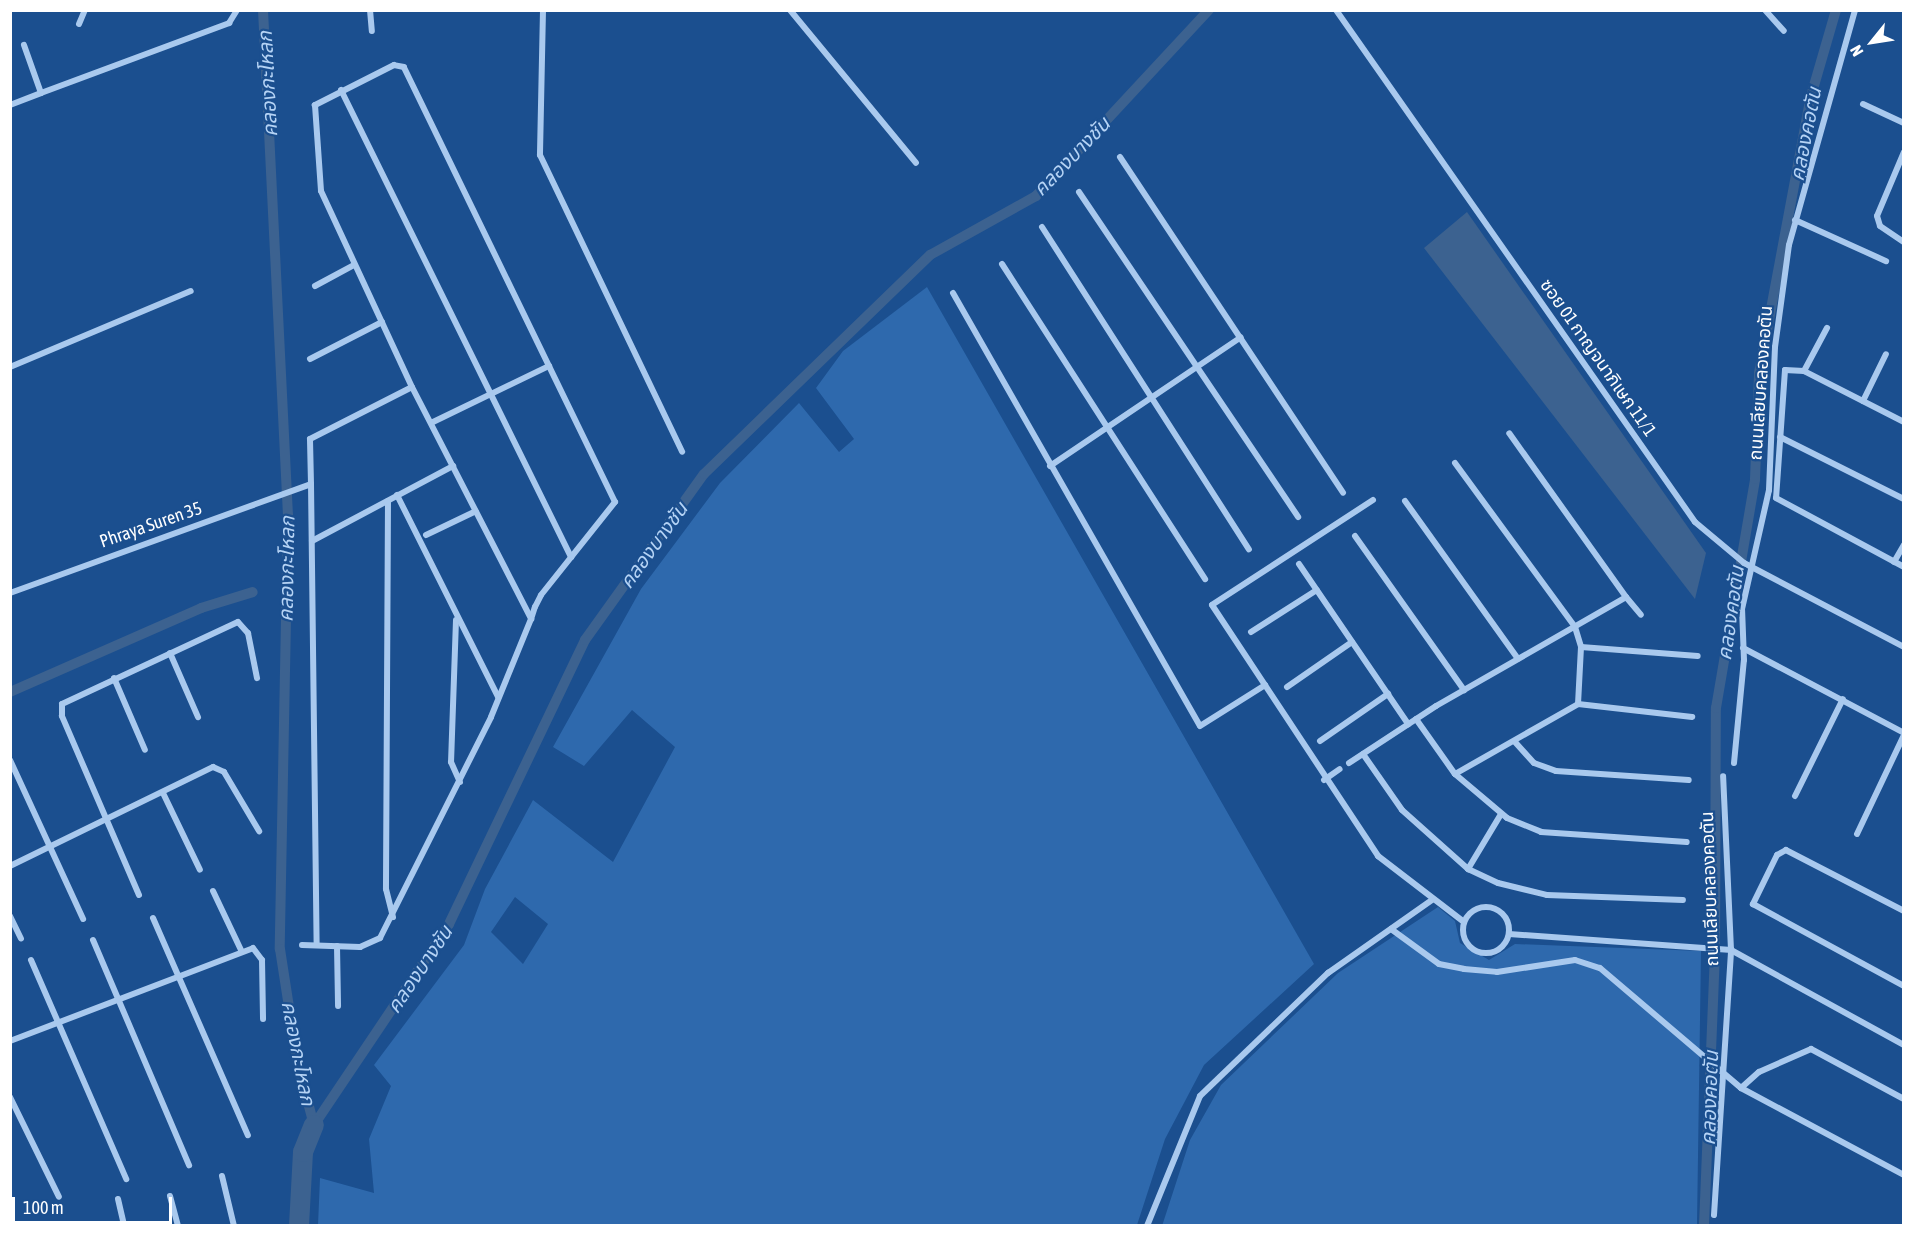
<!DOCTYPE html>
<meta charset="utf-8">
<style>
body{margin:0}
#map{position:relative;width:1914px;height:1236px;overflow:hidden;background:#1b4f8f;font-family:"Asap Condensed","Noto Sans Thai",sans-serif}
div>[style]{position:absolute}
.green>*{inset:0;background:#2e69ad}
.water>*{inset:0;background:#3c6290}
.canal>*{height:10px;margin:-5px;padding:0 5px;transform-origin:5px;border-radius:5px;background:#3c6290}
.river>*{height:20px;margin:-10px;padding:0 10px;transform-origin:10px;border-radius:10px;background:#3c6290}
.minor>*{height:6px;margin:-3px;padding:0 3px;transform-origin:3px;border-radius:3px;background:#a9c9ee}
.minor>.ring{margin:-3px;padding:0;box-sizing:content-box;background:none;border:6px solid #a9c9ee;border-radius:50%}
span{translate:-50% -50%;white-space:nowrap;text-align:center;line-height:1.15;-webkit-text-stroke:4.5px #1b4f8f;paint-order:stroke}
.street-label{font-size:18px;color:#fff}
.water-label{font-size:20px;color:#b5d3f5;font-style:italic}
.frame{position:absolute;inset:0;border:12px solid #fff;pointer-events:none}
.north{position:absolute;left:1842px;top:12px;width:60px;height:60px;-webkit-text-stroke:4px #1b4f8f;paint-order:stroke;rotate:240deg;font-size:16px;font-weight:700;line-height:24px;text-align:center;color:#fff}
.north::after{content:'';display:block;margin:auto;width:21px;height:27px;background:#fff;clip-path:polygon(50% 0,100% 100%,50% 72%,0 100%)}
.scale{position:absolute;left:12px;top:1197px;width:160px;height:27px;box-sizing:border-box;border:3px solid #fff;border-top:0;padding-left:8px;font-size:18px;line-height:21px;white-space:nowrap;color:#fff;-webkit-text-stroke:4px #1b4f8f;paint-order:stroke}
</style>
<div id="map">
<div class="green">
<i style="clip-path:polygon(evenodd,927px 287px,1314px 964px,1204px 1065px,1165px 1139px,1137px 1225px,318px 1225px,320px 1178px,374px 1193px,369px 1139px,391px 1086px,374px 1065px,464px 945px,485px 889px,533px 800px,613px 862px,675px 747px,632px 710px,584px 766px,553px 747px,641px 589px,720px 483px,799px 403px,839px 452px,854px 439px,816px 388px,843px 351px,927px 287px,515px 897px,548px 924px,523px 964px,491px 932px,515px 897px)"></i>
<i style="clip-path:polygon(1438px 907px,1455px 921px,1460px 943px,1489px 960px,1515px 944px,1701px 951px,1697px 1225px,1162px 1226px,1190px 1140px,1221px 1085px,1338px 973px)"></i>
</div>
<div class="water">
<i style="clip-path:polygon(1467px 212px,1706px 553px,1695px 599px,1424px 248px)"></i>
</div>
<div class="canal">
<i style="left:263px;top:10px;width:506px;rotate:87.17deg"></i>
<i style="left:288px;top:515px;width:434px;rotate:91.1deg"></i>
<i style="left:280px;top:949px;width:117px;rotate:81.2deg"></i>
<i style="left:298px;top:1065px;width:62px;rotate:75.1deg"></i>
<i style="left:10px;top:692px;width:209px;rotate:-23.7deg"></i>
<i style="left:201px;top:608px;width:54px;rotate:-17.1deg"></i>
<i style="left:314px;top:1125px;width:242px;rotate:-56.1deg"></i>
<i style="left:449px;top:924px;width:315px;rotate:-64.4deg"></i>
<i style="left:585px;top:640px;width:204px;rotate:-54.4deg"></i>
<i style="left:704px;top:474px;width:315px;rotate:-44.1deg"></i>
<i style="left:930px;top:255px;width:121px;rotate:-29.1deg"></i>
<i style="left:1036px;top:196px;width:254px;rotate:-47.1deg"></i>
<i style="left:1704px;top:1226px;width:273px;rotate:-87.7deg"></i>
<i style="left:1715px;top:953px;width:245px;rotate:-89.8deg"></i>
<i style="left:1716px;top:708px;width:232px;rotate:-80.3deg"></i>
<i style="left:1755px;top:479px;width:106px;rotate:-87.8deg"></i>
<i style="left:1759px;top:373px;width:282px;rotate:-79.4deg"></i>
<i style="left:1811px;top:96px;width:90px;rotate:-73.8deg"></i>
</div>
<div class="river">
<i style="left:299px;top:1226px;width:74px;rotate:-86.9deg"></i>
<i style="left:303px;top:1152px;width:29px;rotate:-68deg"></i>
</div>
<div class="minor">
<i style="left:370px;top:10px;width:21px;rotate:85deg"></i>
<i style="left:543px;top:10px;width:145px;rotate:91.2deg"></i>
<i style="left:540px;top:155px;width:329px;rotate:64.4deg"></i>
<i style="left:790px;top:10px;width:198px;rotate:50.5deg"></i>
<i style="left:1336px;top:10px;width:625px;rotate:54.96deg"></i>
<i style="left:1695px;top:522px;width:64px;rotate:39.9deg"></i>
<i style="left:1744px;top:563px;width:181px;rotate:27.7deg"></i>
<i style="left:1765px;top:10px;width:28px;rotate:48deg"></i>
<i style="left:79px;top:24px;width:15px;rotate:-67deg"></i>
<i style="left:341px;top:90px;width:521px;rotate:63.78deg"></i>
<i style="left:41px;top:93px;width:201px;rotate:-20.4deg"></i>
<i style="left:229px;top:23px;width:15px;rotate:-58deg"></i>
<i style="left:1863px;top:104px;width:45px;rotate:24.9deg"></i>
<i style="left:10px;top:105px;width:33px;rotate:-21deg"></i>
<i style="left:41px;top:93px;width:51px;rotate:-109.5deg"></i>
<i style="left:1904px;top:152px;width:69px;rotate:112.9deg"></i>
<i style="left:1877px;top:216px;width:10px;rotate:73deg"></i>
<i style="left:1880px;top:226px;width:29px;rotate:34deg"></i>
<i style="left:1120px;top:157px;width:403px;rotate:56.4deg"></i>
<i style="left:1079px;top:192px;width:392px;rotate:56deg"></i>
<i style="left:1795px;top:220px;width:100px;rotate:24.3deg"></i>
<i style="left:1042px;top:227px;width:383px;rotate:57.3deg"></i>
<i style="left:1002px;top:264px;width:375px;rotate:57.2deg"></i>
<i style="left:315px;top:286px;width:44px;rotate:-28.3deg"></i>
<i style="left:953px;top:293px;width:498px;rotate:60.3deg"></i>
<i style="left:1200px;top:726px;width:77px;rotate:-32.2deg"></i>
<i style="left:310px;top:359px;width:81px;rotate:-27.2deg"></i>
<i style="left:10px;top:367px;width:196px;rotate:-22.8deg"></i>
<i style="left:1804px;top:371px;width:49px;rotate:-61.9deg"></i>
<i style="left:1863px;top:401px;width:52px;rotate:-63.9deg"></i>
<i style="left:433px;top:422px;width:129px;rotate:-25.8deg"></i>
<i style="left:1904px;top:422px;width:112px;rotate:-153deg"></i>
<i style="left:1804px;top:371px;width:19px;rotate:-177deg"></i>
<i style="left:1785px;top:370px;width:128px;rotate:94deg"></i>
<i style="left:1776px;top:498px;width:145px;rotate:28.3deg"></i>
<i style="left:1780px;top:437px;width:139px;rotate:26.6deg"></i>
<i style="left:1455px;top:463px;width:203px;rotate:53.8deg"></i>
<i style="left:1575px;top:627px;width:21px;rotate:73deg"></i>
<i style="left:1581px;top:647px;width:57px;rotate:93deg"></i>
<i style="left:1050px;top:466px;width:230px;rotate:-34deg"></i>
<i style="left:311px;top:484px;width:45px;rotate:-91.3deg"></i>
<i style="left:310px;top:439px;width:114px;rotate:-27deg"></i>
<i style="left:397px;top:495px;width:226px;rotate:63.4deg"></i>
<i style="left:1373px;top:500px;width:192px;rotate:146.9deg"></i>
<i style="left:1212px;top:605px;width:301px;rotate:56.5deg"></i>
<i style="left:1378px;top:856px;width:108px;rotate:37.5deg"></i>
<i style="left:388px;top:501px;width:388px;rotate:90.3deg"></i>
<i style="left:386px;top:889px;width:29px;rotate:76deg"></i>
<i style="left:1405px;top:501px;width:194px;rotate:54.4deg"></i>
<i style="left:426px;top:535px;width:55px;rotate:-25.6deg"></i>
<i style="left:1355px;top:536px;width:189px;rotate:54.7deg"></i>
<i style="left:312px;top:541px;width:160px;rotate:-28deg"></i>
<i style="left:1894px;top:562px;width:20px;rotate:-60deg"></i>
<i style="left:1299px;top:564px;width:194px;rotate:55.7deg"></i>
<i style="left:10px;top:593px;width:320px;rotate:-19.9deg"></i>
<i style="left:311px;top:484px;width:461px;rotate:89.3deg"></i>
<i style="left:1626px;top:597px;width:23px;rotate:50deg"></i>
<i style="left:456px;top:620px;width:142px;rotate:92deg"></i>
<i style="left:451px;top:762px;width:22px;rotate:66deg"></i>
<i style="left:1251px;top:632px;width:78px;rotate:-32.5deg"></i>
<i style="left:1581px;top:647px;width:117px;rotate:4.4deg"></i>
<i style="left:1743px;top:648px;width:182px;rotate:27.8deg"></i>
<i style="left:170px;top:653px;width:70px;rotate:66.4deg"></i>
<i style="left:114px;top:678px;width:78px;rotate:66.7deg"></i>
<i style="left:1287px;top:687px;width:79px;rotate:-34.7deg"></i>
<i style="left:1416px;top:719px;width:67px;rotate:54.7deg"></i>
<i style="left:1455px;top:774px;width:68px;rotate:40.2deg"></i>
<i style="left:1507px;top:818px;width:37px;rotate:22deg"></i>
<i style="left:1541px;top:832px;width:146px;rotate:3.9deg"></i>
<i style="left:1320px;top:741px;width:83px;rotate:-34.7deg"></i>
<i style="left:1515px;top:742px;width:28px;rotate:48deg"></i>
<i style="left:1534px;top:763px;width:23px;rotate:20deg"></i>
<i style="left:1556px;top:771px;width:133px;rotate:3.9deg"></i>
<i style="left:1363px;top:754px;width:68px;rotate:55.1deg"></i>
<i style="left:1402px;top:810px;width:89px;rotate:41.8deg"></i>
<i style="left:1468px;top:869px;width:33px;rotate:25deg"></i>
<i style="left:1498px;top:883px;width:50px;rotate:13.8deg"></i>
<i style="left:1547px;top:895px;width:136px;rotate:2.1deg"></i>
<i style="left:10px;top:760px;width:175px;rotate:65.3deg"></i>
<i style="left:1349px;top:763px;width:104px;rotate:-33.2deg"></i>
<i style="left:1436px;top:706px;width:219px;rotate:-29.8deg"></i>
<i style="left:1626px;top:597px;width:201px;rotate:-125.5deg"></i>
<i style="left:1734px;top:763px;width:103px;rotate:-84.5deg"></i>
<i style="left:1744px;top:660px;width:51px;rotate:-92.2deg"></i>
<i style="left:1742px;top:609px;width:122px;rotate:-77.2deg"></i>
<i style="left:1769px;top:490px;width:143px;rotate:-87.6deg"></i>
<i style="left:1775px;top:347px;width:103px;rotate:-82.2deg"></i>
<i style="left:1789px;top:245px;width:244px;rotate:-74.3deg"></i>
<i style="left:1455px;top:774px;width:142px;rotate:-29.6deg"></i>
<i style="left:1578px;top:704px;width:115px;rotate:6.5deg"></i>
<i style="left:1324px;top:780px;width:19px;rotate:-35deg"></i>
<i style="left:163px;top:793px;width:85px;rotate:64.3deg"></i>
<i style="left:1795px;top:796px;width:108px;rotate:-63.7deg"></i>
<i style="left:1857px;top:834px;width:110px;rotate:-64.6deg"></i>
<i style="left:10px;top:866px;width:226px;rotate:-26deg"></i>
<i style="left:213px;top:767px;width:12px;rotate:24deg"></i>
<i style="left:224px;top:772px;width:69px;rotate:59.3deg"></i>
<i style="left:1468px;top:869px;width:64px;rotate:-59deg"></i>
<i style="left:213px;top:891px;width:65px;rotate:64.6deg"></i>
<i style="left:139px;top:895px;width:195px;rotate:-113.3deg"></i>
<i style="left:62px;top:716px;width:12px;rotate:-90deg"></i>
<i style="left:62px;top:704px;width:194px;rotate:-25deg"></i>
<i style="left:238px;top:622px;width:15px;rotate:48deg"></i>
<i style="left:248px;top:633px;width:46px;rotate:78.7deg"></i>
<i class="ring" style="left:1463px;top:907px;width:40px;height:40px"></i>
<i style="left:1904px;top:911px;width:133px;rotate:-152.7deg"></i>
<i style="left:1786px;top:850px;width:10px;rotate:151deg"></i>
<i style="left:1777px;top:855px;width:55px;rotate:116.1deg"></i>
<i style="left:1753px;top:904px;width:172px;rotate:28.5deg"></i>
<i style="left:10px;top:916px;width:25px;rotate:64deg"></i>
<i style="left:153px;top:918px;width:237px;rotate:66.4deg"></i>
<i style="left:1391px;top:929px;width:59px;rotate:36.1deg"></i>
<i style="left:1439px;top:964px;width:25px;rotate:11deg"></i>
<i style="left:1464px;top:969px;width:33px;rotate:5deg"></i>
<i style="left:1497px;top:972px;width:79px;rotate:-8.7deg"></i>
<i style="left:1575px;top:960px;width:26px;rotate:18deg"></i>
<i style="left:1600px;top:968px;width:185px;rotate:40.4deg"></i>
<i style="left:1741px;top:1088px;width:185px;rotate:28.1deg"></i>
<i style="left:1509px;top:934px;width:223px;rotate:4.1deg"></i>
<i style="left:1731px;top:950px;width:197px;rotate:28.8deg"></i>
<i style="left:93px;top:940px;width:245px;rotate:66.9deg"></i>
<i style="left:302px;top:945px;width:58px;rotate:2deg"></i>
<i style="left:360px;top:947px;width:22px;rotate:-24deg"></i>
<i style="left:380px;top:938px;width:247px;rotate:-63.3deg"></i>
<i style="left:491px;top:717px;width:106px;rotate:-67.8deg"></i>
<i style="left:531px;top:619px;width:13px;rotate:-72deg"></i>
<i style="left:535px;top:607px;width:13px;rotate:-63deg"></i>
<i style="left:541px;top:595px;width:119px;rotate:-51.5deg"></i>
<i style="left:615px;top:502px;width:483px;rotate:-115.9deg"></i>
<i style="left:404px;top:67px;width:10px;rotate:-169deg"></i>
<i style="left:394px;top:65px;width:89px;rotate:153.1deg"></i>
<i style="left:315px;top:105px;width:86px;rotate:86deg"></i>
<i style="left:321px;top:191px;width:216px;rotate:65.1deg"></i>
<i style="left:412px;top:387px;width:261px;rotate:62.8deg"></i>
<i style="left:337px;top:946px;width:60px;rotate:89deg"></i>
<i style="left:31px;top:960px;width:239px;rotate:66.5deg"></i>
<i style="left:10px;top:1041px;width:260px;rotate:-20.9deg"></i>
<i style="left:253px;top:948px;width:15px;rotate:53deg"></i>
<i style="left:262px;top:960px;width:59px;rotate:89deg"></i>
<i style="left:1741px;top:1088px;width:24px;rotate:-42deg"></i>
<i style="left:1759px;top:1072px;width:57px;rotate:-23.9deg"></i>
<i style="left:1811px;top:1049px;width:106px;rotate:28.3deg"></i>
<i style="left:10px;top:1097px;width:111px;rotate:63.9deg"></i>
<i style="left:222px;top:1176px;width:51px;rotate:76.5deg"></i>
<i style="left:170px;top:1196px;width:31px;rotate:75deg"></i>
<i style="left:118px;top:1199px;width:28px;rotate:77deg"></i>
<i style="left:1714px;top:1215px;width:266px;rotate:-86.3deg"></i>
<i style="left:1731px;top:950px;width:174px;rotate:-92.6deg"></i>
<i style="left:58px;top:1224px;width:2px;rotate:90deg"></i>
<i style="left:1147px;top:1226px;width:140px;rotate:-67.8deg"></i>
<i style="left:1200px;top:1096px;width:178px;rotate:-43.9deg"></i>
<i style="left:1328px;top:973px;width:127px;rotate:-35.1deg"></i>
</div>
<div class="street-label">
<span style="left:1598px;top:358px;rotate:55deg">ซอย 01 กาญจนาภิเษก 11/1</span>
<span style="left:1761px;top:383px;rotate:-86deg">ถนนเลียบคลองคอตัน</span>
<span style="left:151px;top:525px;rotate:-19deg">Phraya Suren 35</span>
<span style="left:1710px;top:889px;rotate:-92deg">ถนนเลียบคลองคอตัน</span>
</div>
<div class="water-label">
<span style="left:267px;top:84px;rotate:-93deg">คลองกะโหลก</span>
<span style="left:1805px;top:134px;rotate:-79deg">คลองคอตัน</span>
<span style="left:1071px;top:156px;rotate:-46deg">คลองบางชัน</span>
<span style="left:653px;top:545px;rotate:-54deg">คลองบางชัน</span>
<span style="left:286px;top:569px;rotate:-89deg">คลองกะโหลก</span>
<span style="left:1730px;top:613px;rotate:-82deg">คลองคอตัน</span>
<span style="left:419px;top:969px;rotate:-56deg">คลองบางชัน</span>
<span style="left:299px;top:1053px;rotate:79deg">คลองกะโหลก</span>
<span style="left:1709px;top:1098px;rotate:-88deg">คลองคอตัน</span>
</div>
<div class="frame"></div>
<div class="north">N</div>
<div class="scale">100 m</div>
</div>
